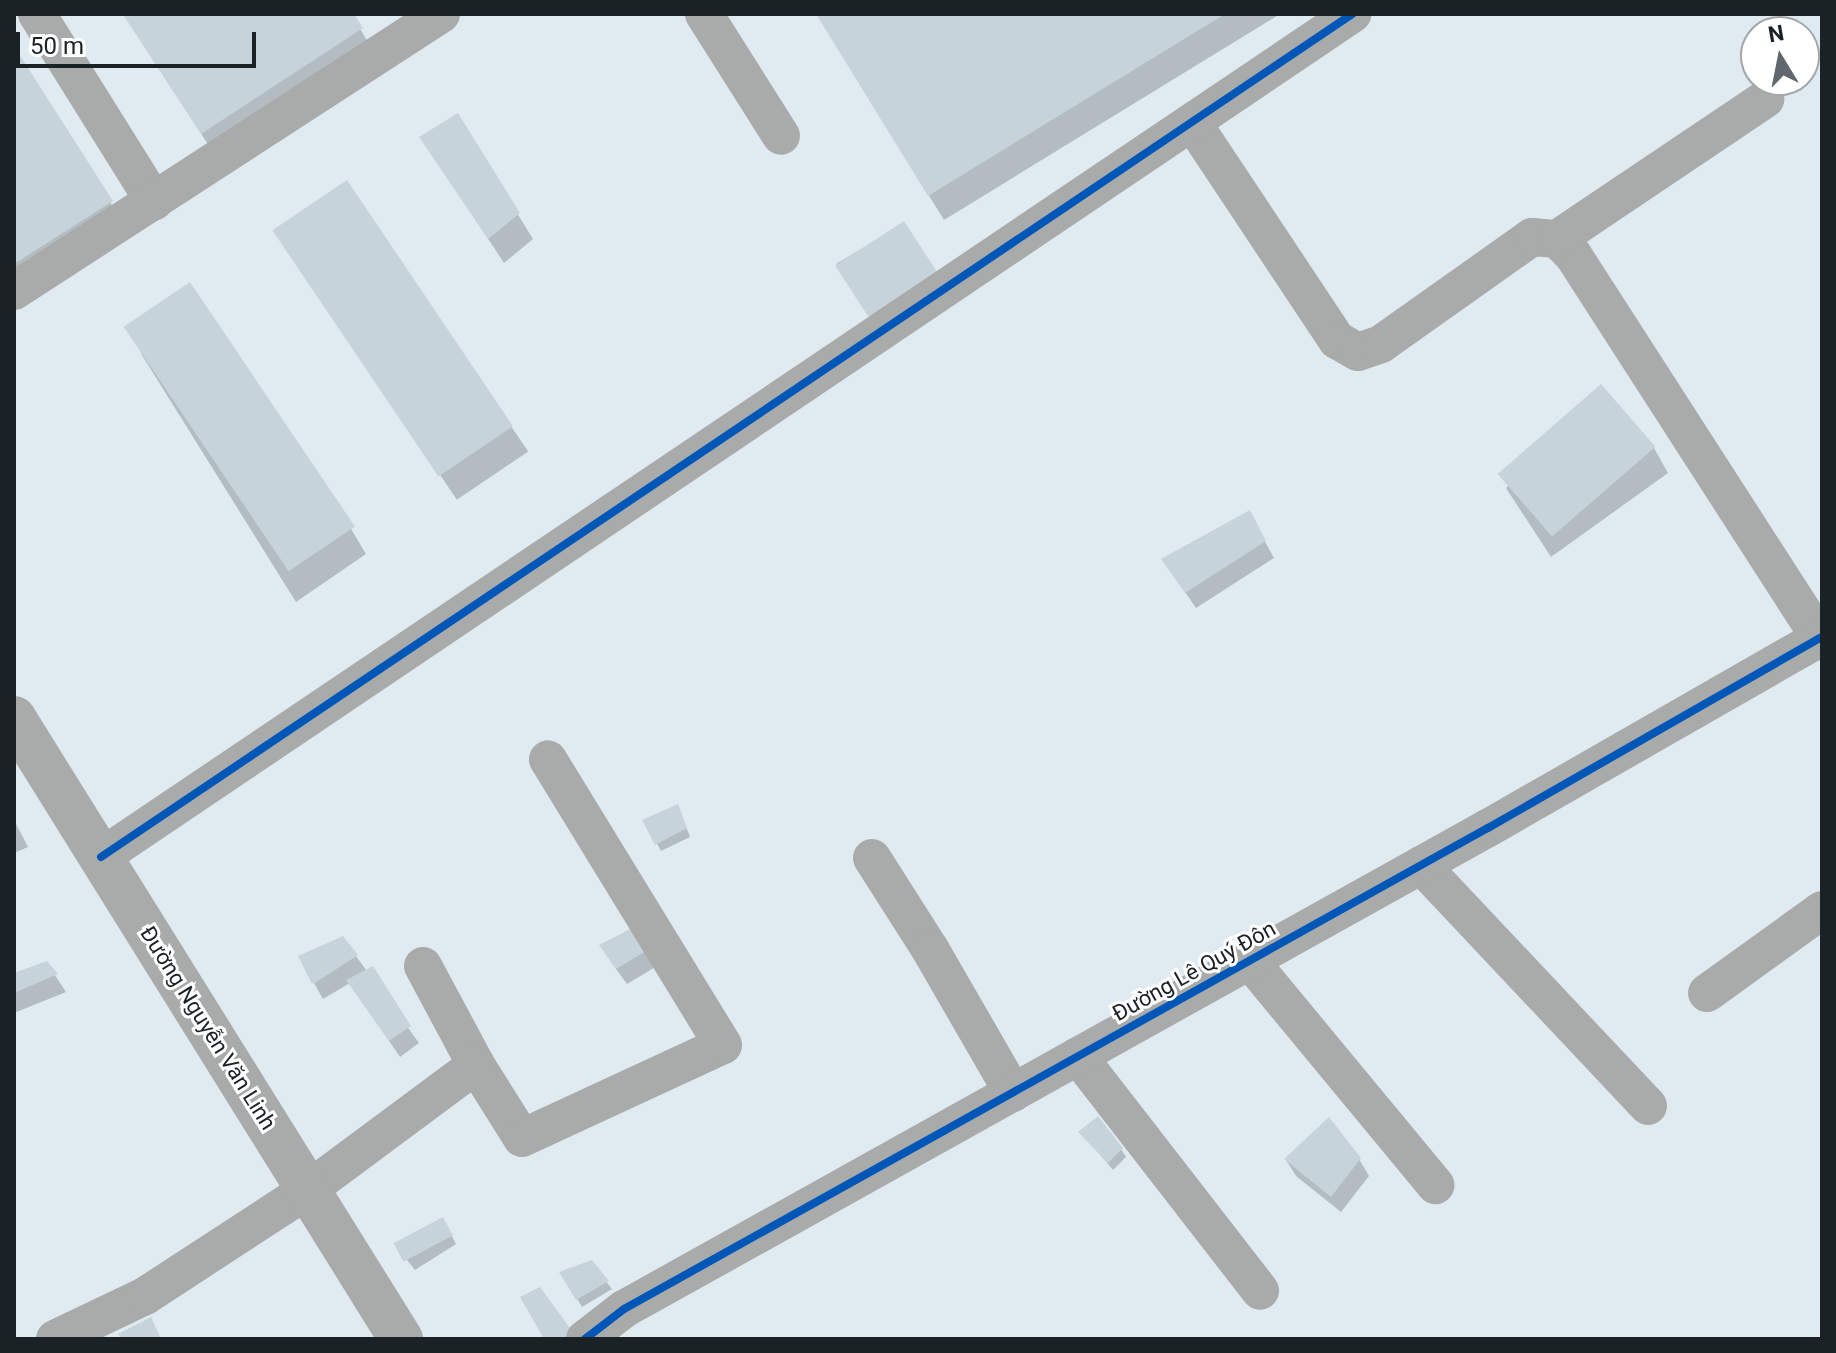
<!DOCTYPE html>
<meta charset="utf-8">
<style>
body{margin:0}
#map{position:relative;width:1836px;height:1353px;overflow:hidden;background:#e0ebf1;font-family:Roboto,sans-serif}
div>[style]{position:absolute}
.shadow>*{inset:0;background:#0003;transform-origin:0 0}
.building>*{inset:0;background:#c6d3db;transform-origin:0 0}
.minor>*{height:38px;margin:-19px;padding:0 19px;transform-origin:19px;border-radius:19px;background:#a9aaaa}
.tertiary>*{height:44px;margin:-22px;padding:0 22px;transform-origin:22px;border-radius:22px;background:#a9aaaa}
.cycleway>*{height:8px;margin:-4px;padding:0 4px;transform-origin:4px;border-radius:4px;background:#0057b8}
span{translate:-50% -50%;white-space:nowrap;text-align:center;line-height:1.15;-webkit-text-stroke:6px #fff;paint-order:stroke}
.street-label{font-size:22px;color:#1b2226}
.frame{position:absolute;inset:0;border:16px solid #1b2226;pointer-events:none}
.north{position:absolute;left:1740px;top:16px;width:80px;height:80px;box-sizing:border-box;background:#fff;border:2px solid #a4a7a8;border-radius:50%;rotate:350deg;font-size:22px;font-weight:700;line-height:32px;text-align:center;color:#1b2226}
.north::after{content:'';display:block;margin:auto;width:28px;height:36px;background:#60686d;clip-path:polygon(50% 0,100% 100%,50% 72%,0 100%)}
.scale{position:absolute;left:16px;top:32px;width:240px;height:36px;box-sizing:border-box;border:4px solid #1b2226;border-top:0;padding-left:10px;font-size:24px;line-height:28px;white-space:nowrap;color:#1b2226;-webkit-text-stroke:6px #fff;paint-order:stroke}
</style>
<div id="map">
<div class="shadow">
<i style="clip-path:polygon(123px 14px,351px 14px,376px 55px,217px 158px)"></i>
<i style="clip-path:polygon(817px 14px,1280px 14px,944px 220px)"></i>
<i style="clip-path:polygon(14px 50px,126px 227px,14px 298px)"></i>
<i style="clip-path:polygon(457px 116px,533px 239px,504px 263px,421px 137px)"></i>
<i style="left:347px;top:183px;width:324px;height:86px;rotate:56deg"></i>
<i style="clip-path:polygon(903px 224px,887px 341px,836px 264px)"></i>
<i style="clip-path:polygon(140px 352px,351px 529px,366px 554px,296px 602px)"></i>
<i style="clip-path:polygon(1601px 387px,1654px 448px,1668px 473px,1551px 557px,1506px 488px)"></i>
<i style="clip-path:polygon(1258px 529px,1274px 558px,1196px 608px,1163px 560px)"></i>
<i style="clip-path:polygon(681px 814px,690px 837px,661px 851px,645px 821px)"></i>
<i style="clip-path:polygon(14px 820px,28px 847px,14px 853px)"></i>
<i style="clip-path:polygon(640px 927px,664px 962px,627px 984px,611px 962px)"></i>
<i style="clip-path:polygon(356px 956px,419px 1043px,400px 1057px,350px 983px,323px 999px,314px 983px)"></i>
<i style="clip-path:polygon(47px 963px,66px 992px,14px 1013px,14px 975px)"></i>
<i style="clip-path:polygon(1081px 1132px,1121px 1149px,1126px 1157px,1113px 1170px)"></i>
<i style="clip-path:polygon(1359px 1159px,1369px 1176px,1341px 1212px,1296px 1176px,1286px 1160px)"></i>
<i style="clip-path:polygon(443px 1220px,456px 1244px,415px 1270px,403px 1255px)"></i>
<i style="clip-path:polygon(591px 1262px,612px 1289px,582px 1307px,562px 1273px)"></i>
</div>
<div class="building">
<i style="clip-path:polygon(123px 14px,354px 14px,363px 28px,201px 134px)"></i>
<i style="clip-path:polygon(816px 14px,1225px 14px,928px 196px)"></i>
<i style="clip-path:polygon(14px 46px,113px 201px,14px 264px)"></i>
<i style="clip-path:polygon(458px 113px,520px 213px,488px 239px,419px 137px)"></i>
<i style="left:347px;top:180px;width:297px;height:90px;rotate:56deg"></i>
<i style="left:904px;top:221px;width:61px;height:82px;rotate:57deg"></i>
<i style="left:190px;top:282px;width:295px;height:80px;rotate:56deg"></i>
<i style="left:1601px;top:384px;width:83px;height:137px;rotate:49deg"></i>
<i style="clip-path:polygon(1250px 510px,1266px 541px,1185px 593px,1161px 559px)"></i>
<i style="clip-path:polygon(678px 804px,687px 828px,655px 845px,642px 820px)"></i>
<i style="clip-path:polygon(640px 924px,656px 945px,616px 969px,599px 945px)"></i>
<i style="clip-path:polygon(343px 936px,358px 955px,312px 984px,298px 956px)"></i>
<i style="clip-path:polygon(47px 961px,58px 974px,14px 993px,14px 973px)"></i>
<i style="clip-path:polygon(373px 966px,411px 1026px,389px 1041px,346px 980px)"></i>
<i style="clip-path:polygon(1098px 1116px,1123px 1148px,1108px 1163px,1078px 1132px)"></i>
<i style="clip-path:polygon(1329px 1117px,1361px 1158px,1331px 1197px,1284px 1159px)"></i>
<i style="left:443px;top:1217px;width:21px;height:56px;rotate:62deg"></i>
<i style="clip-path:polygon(592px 1260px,609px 1281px,576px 1300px,559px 1272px)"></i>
<i style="clip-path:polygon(540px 1287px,575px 1335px,570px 1339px,544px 1339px,520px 1297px)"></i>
<i style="clip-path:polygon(151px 1317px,161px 1339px,121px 1339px,118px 1334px)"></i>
</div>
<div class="minor">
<i style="left:37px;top:14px;width:221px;rotate:58deg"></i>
<i style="left:704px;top:14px;width:144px;rotate:57.7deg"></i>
<i style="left:1192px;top:122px;width:262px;rotate:56.4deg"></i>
<i style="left:1337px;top:340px;width:24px;rotate:30deg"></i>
<i style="left:1358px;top:352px;width:24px;rotate:-19deg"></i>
<i style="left:1381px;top:344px;width:185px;rotate:-35.3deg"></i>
<i style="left:1532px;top:237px;width:25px;rotate:5deg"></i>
<i style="left:1557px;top:239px;width:23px;rotate:45deg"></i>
<i style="left:1573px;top:255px;width:460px;rotate:57.2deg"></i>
<i style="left:1557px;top:239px;width:251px;rotate:-33.9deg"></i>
<i style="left:14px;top:291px;width:509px;rotate:-32.97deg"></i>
<i style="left:101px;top:857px;width:1509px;rotate:-33.97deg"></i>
<i style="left:872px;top:858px;width:108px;rotate:57.5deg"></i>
<i style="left:930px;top:949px;width:166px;rotate:60deg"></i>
<i style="left:1421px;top:865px;width:331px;rotate:46.7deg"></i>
<i style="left:1250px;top:961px;width:291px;rotate:50.4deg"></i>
<i style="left:423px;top:966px;width:112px;rotate:61.8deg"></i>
<i style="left:476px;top:1065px;width:86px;rotate:57.8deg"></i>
<i style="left:522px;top:1138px;width:221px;rotate:-24.8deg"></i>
<i style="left:723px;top:1045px;width:335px;rotate:-121.5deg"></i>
<i style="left:1707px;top:993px;width:142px;rotate:-35.8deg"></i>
<i style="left:1078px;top:1056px;width:297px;rotate:52.2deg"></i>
<i style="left:55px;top:1339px;width:100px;rotate:-25.5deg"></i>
<i style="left:145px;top:1296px;width:196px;rotate:-33.1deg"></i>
<i style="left:309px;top:1189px;width:208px;rotate:-36.6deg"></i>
<i style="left:585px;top:1339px;width:49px;rotate:-37.6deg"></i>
<i style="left:624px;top:1309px;width:989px;rotate:-29.11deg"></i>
<i style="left:1488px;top:828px;width:385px;rotate:-29.8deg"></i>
</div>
<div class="tertiary">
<i style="left:14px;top:718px;width:732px;rotate:58.07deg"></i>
</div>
<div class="cycleway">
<i style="left:101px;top:857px;width:1509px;rotate:-33.97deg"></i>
<i style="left:585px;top:1339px;width:49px;rotate:-37.6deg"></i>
<i style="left:624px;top:1309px;width:989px;rotate:-29.11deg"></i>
<i style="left:1488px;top:828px;width:385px;rotate:-29.8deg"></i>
</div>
<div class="street-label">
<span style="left:1194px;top:971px;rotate:-29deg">Đường Lê Quý Đôn</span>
<span style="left:208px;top:1028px;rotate:58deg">Đường Nguyễn Văn Linh</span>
</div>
<div class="frame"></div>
<div class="north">N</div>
<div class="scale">50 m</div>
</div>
